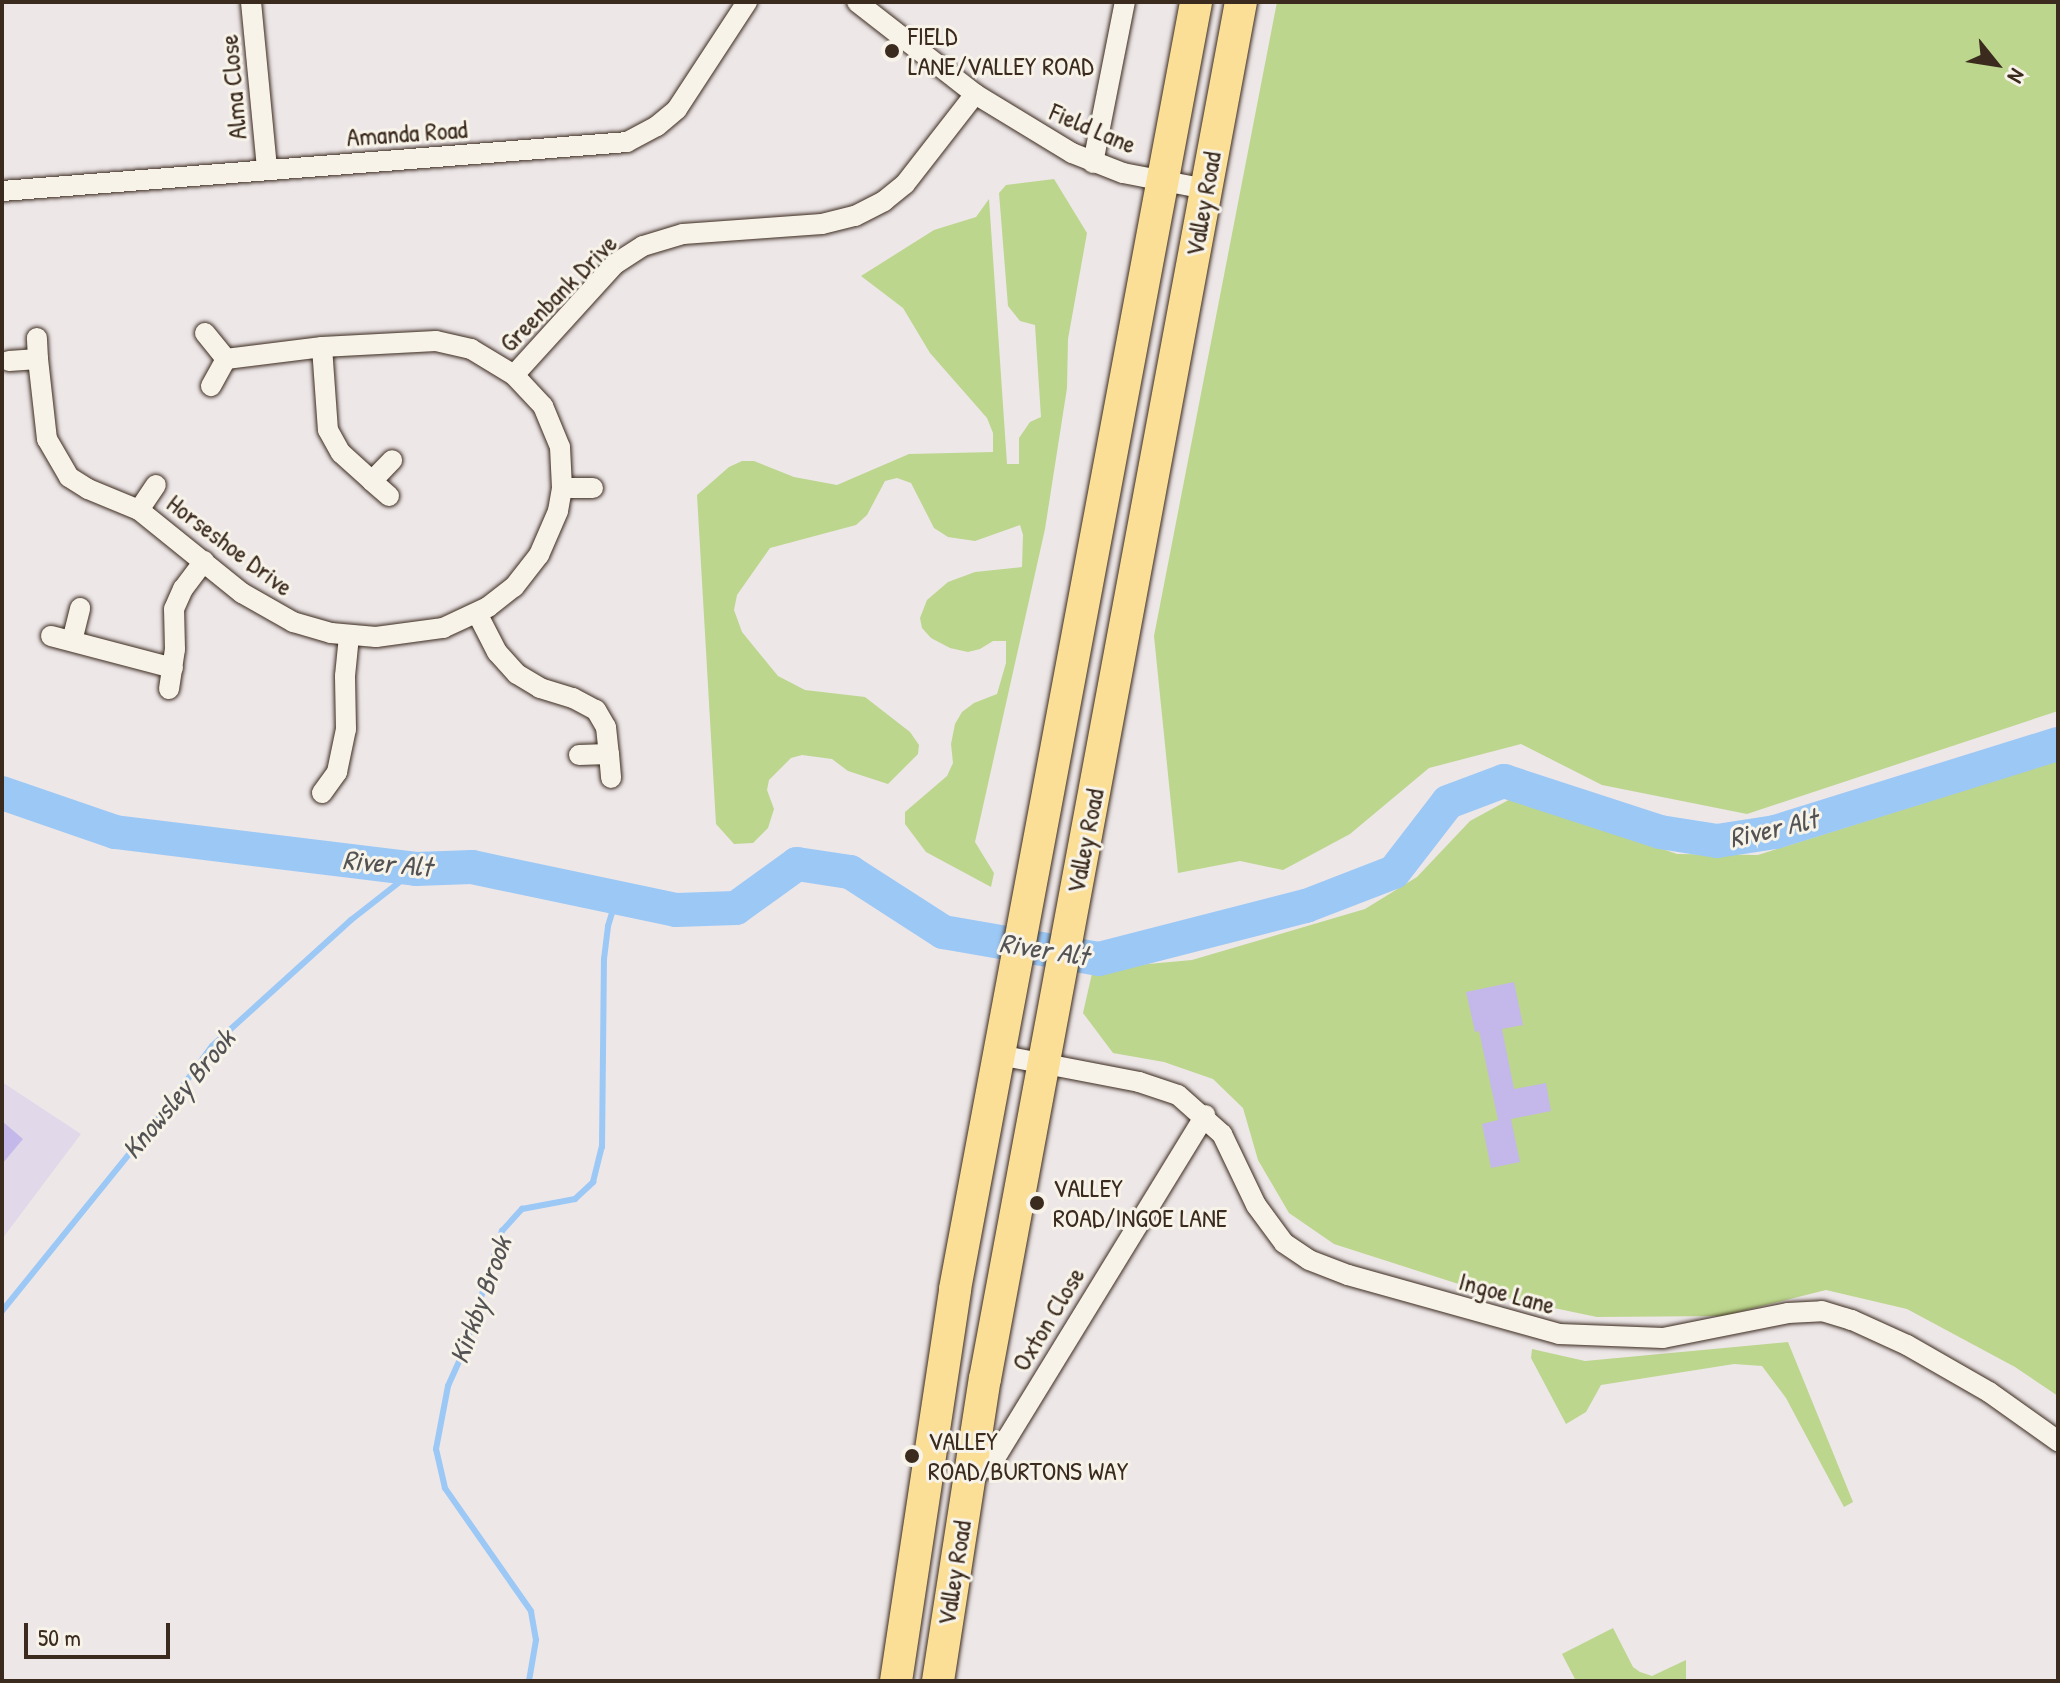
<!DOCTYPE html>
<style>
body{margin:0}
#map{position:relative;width:2060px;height:1683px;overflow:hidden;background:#ede7e8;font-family:"Patrick Hand",sans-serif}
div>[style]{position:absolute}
.built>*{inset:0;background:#e1d9e9}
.green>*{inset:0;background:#bcd68d}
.stream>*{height:6px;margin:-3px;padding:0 3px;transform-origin:3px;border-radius:3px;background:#9cc8f6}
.river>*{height:34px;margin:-17px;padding:0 17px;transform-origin:17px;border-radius:17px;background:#9cc8f6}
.building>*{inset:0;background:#c4b8ea}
.roads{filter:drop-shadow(0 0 2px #3b2a1e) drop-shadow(0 0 2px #3b2a1e)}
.street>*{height:20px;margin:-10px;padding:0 10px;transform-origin:10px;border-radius:10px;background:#f7f3e8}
.primary>*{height:32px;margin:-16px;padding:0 16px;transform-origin:16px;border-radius:16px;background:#fbdf96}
.dots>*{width:22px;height:22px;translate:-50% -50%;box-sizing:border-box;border:4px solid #f7f3e8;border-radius:50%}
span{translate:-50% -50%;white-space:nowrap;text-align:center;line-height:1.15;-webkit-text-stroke:6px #f7f3e8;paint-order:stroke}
.poi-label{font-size:26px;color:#3b2a1e}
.left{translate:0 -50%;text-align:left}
.street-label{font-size:26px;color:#3b2a1e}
.water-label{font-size:28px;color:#535254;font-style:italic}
.frame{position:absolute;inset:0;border:4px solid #3b2a1e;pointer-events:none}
.north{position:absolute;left:1956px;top:24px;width:80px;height:80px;-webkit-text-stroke:6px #f7f3e8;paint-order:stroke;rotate:120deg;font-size:22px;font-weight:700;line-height:32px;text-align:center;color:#3b2a1e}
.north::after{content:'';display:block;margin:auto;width:28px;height:36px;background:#3b2a1e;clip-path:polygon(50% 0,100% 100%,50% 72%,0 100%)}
.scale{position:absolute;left:24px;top:1623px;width:146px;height:36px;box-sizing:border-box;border:4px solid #3b2a1e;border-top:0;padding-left:10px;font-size:24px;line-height:28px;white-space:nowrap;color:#3b2a1e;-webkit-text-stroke:6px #f7f3e8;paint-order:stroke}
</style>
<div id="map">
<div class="built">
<i style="clip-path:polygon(2px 1082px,81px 1134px,2px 1239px)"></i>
</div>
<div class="green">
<i style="clip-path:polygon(1277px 2px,2058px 2px,2058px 711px,1747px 814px,1602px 785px,1521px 744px,1429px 768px,1350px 834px,1283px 870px,1240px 861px,1178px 873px,1154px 636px)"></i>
<i style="clip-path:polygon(1054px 179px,1087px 233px,1068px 339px,1067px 388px,1045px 529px,975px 842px,994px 873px,991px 887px,926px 852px,905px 824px,905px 812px,947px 776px,953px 763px,951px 744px,955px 724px,962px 712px,974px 703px,997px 694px,1006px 663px,1006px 641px,993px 641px,980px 649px,968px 652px,950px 648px,931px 638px,922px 628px,920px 618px,927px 600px,948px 582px,975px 572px,1022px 567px,1023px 535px,1020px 525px,975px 541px,948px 537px,934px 528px,911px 483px,897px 478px,885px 481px,867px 515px,856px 525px,770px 548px,737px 595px,734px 610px,742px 632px,778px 676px,805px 690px,865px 697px,910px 732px,919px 745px,918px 754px,888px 784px,848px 771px,832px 759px,802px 755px,791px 758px,769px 780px,767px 790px,774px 809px,768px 828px,753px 843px,734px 844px,716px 824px,697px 495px,729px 467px,742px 461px,754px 461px,794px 477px,837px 485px,909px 454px,993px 452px,993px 433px,987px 418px,930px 353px,903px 308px,861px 276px,934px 230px,976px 217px,989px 199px,1007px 464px,1019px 464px,1019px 438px,1030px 422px,1041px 417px,1035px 325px,1020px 321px,1008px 306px,999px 193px,1006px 185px)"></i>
<i style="clip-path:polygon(2058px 761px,2058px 1396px,2015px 1367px,1907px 1309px,1826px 1290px,1723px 1316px,1597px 1317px,1496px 1296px,1334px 1244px,1289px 1213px,1258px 1160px,1243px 1108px,1213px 1079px,1164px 1062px,1113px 1053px,1083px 1013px,1093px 969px,1192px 960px,1365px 909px,1417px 877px,1470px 821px,1514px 797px,1677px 854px,1758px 855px)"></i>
<i style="clip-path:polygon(1788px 1342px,1853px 1502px,1844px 1507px,1786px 1398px,1762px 1366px,1734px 1364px,1601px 1385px,1586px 1412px,1566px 1424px,1531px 1358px,1532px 1349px,1585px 1361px)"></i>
<i style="clip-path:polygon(1613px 1628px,1633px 1667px,1640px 1672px,1652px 1676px,1686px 1660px,1686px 1681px,1576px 1681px,1562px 1654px)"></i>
</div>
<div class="stream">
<i style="left:2px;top:1311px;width:264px;rotate:-51deg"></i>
<i style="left:168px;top:1106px;width:74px;rotate:-53.7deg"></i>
<i style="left:212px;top:1046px;width:188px;rotate:-42.2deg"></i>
<i style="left:351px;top:920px;width:83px;rotate:-38.1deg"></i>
<i style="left:529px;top:1681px;width:42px;rotate:-80.3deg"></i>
<i style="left:536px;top:1640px;width:29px;rotate:-100deg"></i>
<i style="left:531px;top:1611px;width:150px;rotate:-125deg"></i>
<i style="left:445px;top:1488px;width:40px;rotate:-103deg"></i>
<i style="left:436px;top:1449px;width:64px;rotate:-79.2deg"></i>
<i style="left:448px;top:1386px;width:42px;rotate:-65.9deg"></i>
<i style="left:465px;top:1348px;width:123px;rotate:-72.5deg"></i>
<i style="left:502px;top:1231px;width:30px;rotate:-48deg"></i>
<i style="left:522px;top:1209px;width:54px;rotate:-10.7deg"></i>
<i style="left:575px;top:1199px;width:25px;rotate:-43deg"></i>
<i style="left:593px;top:1182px;width:36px;rotate:-76deg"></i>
<i style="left:602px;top:1147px;width:188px;rotate:-89.4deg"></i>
<i style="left:604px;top:959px;width:33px;rotate:-83deg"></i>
<i style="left:608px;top:926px;width:28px;rotate:-73deg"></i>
</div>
<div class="river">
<i style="left:2px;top:793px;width:120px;rotate:19deg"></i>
<i style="left:115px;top:832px;width:303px;rotate:7deg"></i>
<i style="left:416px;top:869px;width:56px;rotate:-2deg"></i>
<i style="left:472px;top:867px;width:208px;rotate:11.9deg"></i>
<i style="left:676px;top:910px;width:60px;rotate:-1.9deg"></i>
<i style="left:736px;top:908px;width:75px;rotate:-35.8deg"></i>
<i style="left:797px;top:864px;width:54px;rotate:8.6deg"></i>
<i style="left:850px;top:872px;width:111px;rotate:32.8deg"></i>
<i style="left:943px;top:932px;width:158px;rotate:9.8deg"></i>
<i style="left:1099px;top:959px;width:214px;rotate:-14.4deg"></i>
<i style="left:1306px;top:906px;width:94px;rotate:-21.1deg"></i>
<i style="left:1394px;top:872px;width:88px;rotate:-52.4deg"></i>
<i style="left:1448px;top:802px;width:60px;rotate:-20.6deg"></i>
<i style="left:1504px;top:781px;width:164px;rotate:18.1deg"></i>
<i style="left:1660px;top:832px;width:58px;rotate:9deg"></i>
<i style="left:1717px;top:841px;width:59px;rotate:-8.8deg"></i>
<i style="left:1775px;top:832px;width:296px;rotate:-17.3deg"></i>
</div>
<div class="building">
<i style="clip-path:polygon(1514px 982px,1523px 1025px,1502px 1029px,1514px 1089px,1546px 1083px,1551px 1111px,1511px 1119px,1520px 1162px,1491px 1168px,1482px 1124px,1498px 1120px,1479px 1031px,1475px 1032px,1466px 992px)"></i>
<i style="clip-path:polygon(2px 1121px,23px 1139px,2px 1164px)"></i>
</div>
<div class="roads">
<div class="street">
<i style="left:251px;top:2px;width:167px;rotate:84.5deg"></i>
<i style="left:857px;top:2px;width:150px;rotate:37.9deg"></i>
<i style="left:975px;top:94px;width:114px;rotate:31.3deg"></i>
<i style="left:1072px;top:153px;width:55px;rotate:21.4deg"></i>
<i style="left:1123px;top:173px;width:85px;rotate:10.9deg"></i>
<i style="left:1093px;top:163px;width:164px;rotate:-78.8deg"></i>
<i style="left:2px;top:191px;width:627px;rotate:-4.48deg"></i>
<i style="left:627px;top:142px;width:34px;rotate:-28deg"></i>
<i style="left:657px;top:126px;width:26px;rotate:-40deg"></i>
<i style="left:677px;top:109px;width:128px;rotate:-56.8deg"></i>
<i style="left:205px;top:333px;width:33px;rotate:51deg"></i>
<i style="left:226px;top:359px;width:31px;rotate:119deg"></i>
<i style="left:322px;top:347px;width:83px;rotate:85.9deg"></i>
<i style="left:328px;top:430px;width:26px;rotate:61deg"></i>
<i style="left:341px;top:453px;width:42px;rotate:42.1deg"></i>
<i style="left:38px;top:359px;width:81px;rotate:83.6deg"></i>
<i style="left:47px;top:439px;width:44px;rotate:59.9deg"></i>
<i style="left:69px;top:477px;width:22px;rotate:32deg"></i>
<i style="left:88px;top:489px;width:55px;rotate:22.4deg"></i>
<i style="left:139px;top:510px;width:30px;rotate:-56deg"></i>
<i style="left:226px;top:359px;width:97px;rotate:-7.1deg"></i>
<i style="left:322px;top:347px;width:114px;rotate:-3deg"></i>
<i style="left:436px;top:341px;width:36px;rotate:13deg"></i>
<i style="left:471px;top:349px;width:50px;rotate:31.2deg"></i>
<i style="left:514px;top:375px;width:150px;rotate:-47.7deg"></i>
<i style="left:615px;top:264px;width:33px;rotate:-33deg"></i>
<i style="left:643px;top:246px;width:42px;rotate:-16.7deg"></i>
<i style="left:683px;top:234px;width:139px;rotate:-4.1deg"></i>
<i style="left:822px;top:224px;width:34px;rotate:-14deg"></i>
<i style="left:855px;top:216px;width:33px;rotate:-27deg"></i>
<i style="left:884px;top:201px;width:27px;rotate:-39deg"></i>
<i style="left:905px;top:184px;width:114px;rotate:-52.1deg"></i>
<i style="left:9px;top:361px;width:29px;rotate:-4deg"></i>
<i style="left:38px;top:359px;width:21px;rotate:-93deg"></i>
<i style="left:562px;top:488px;width:31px"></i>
<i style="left:389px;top:496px;width:23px;rotate:-139deg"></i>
<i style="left:372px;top:481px;width:29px;rotate:-46deg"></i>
<i style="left:139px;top:510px;width:132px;rotate:38.9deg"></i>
<i style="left:242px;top:593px;width:59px;rotate:29.6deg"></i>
<i style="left:293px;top:622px;width:40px;rotate:16deg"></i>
<i style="left:331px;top:633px;width:45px;rotate:5.1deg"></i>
<i style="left:376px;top:637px;width:68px;rotate:-7.7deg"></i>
<i style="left:443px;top:628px;width:50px;rotate:-25deg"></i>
<i style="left:488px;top:607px;width:33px;rotate:-38deg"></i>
<i style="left:514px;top:587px;width:41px;rotate:-52deg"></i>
<i style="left:539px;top:555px;width:48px;rotate:-66.6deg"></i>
<i style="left:558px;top:511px;width:23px;rotate:-80deg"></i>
<i style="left:562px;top:488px;width:41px;rotate:-92.8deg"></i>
<i style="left:560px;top:447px;width:44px;rotate:-112.5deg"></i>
<i style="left:543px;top:406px;width:42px;rotate:-133.1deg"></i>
<i style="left:477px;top:613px;width:44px;rotate:62.9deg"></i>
<i style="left:497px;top:652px;width:30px;rotate:48deg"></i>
<i style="left:517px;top:674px;width:27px;rotate:31deg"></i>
<i style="left:540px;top:688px;width:34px;rotate:17deg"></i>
<i style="left:573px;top:698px;width:26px;rotate:28deg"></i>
<i style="left:596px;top:710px;width:20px;rotate:60deg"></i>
<i style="left:606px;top:727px;width:27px;rotate:84deg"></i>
<i style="left:51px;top:636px;width:126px;rotate:14.7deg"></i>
<i style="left:72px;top:641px;width:34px;rotate:-76deg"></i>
<i style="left:169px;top:689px;width:40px;rotate:-81.5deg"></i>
<i style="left:175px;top:649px;width:40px;rotate:-91.4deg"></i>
<i style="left:174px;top:609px;width:22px;rotate:-66deg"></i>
<i style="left:183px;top:589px;width:35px;rotate:-53deg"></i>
<i style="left:579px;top:755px;width:30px;rotate:-2deg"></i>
<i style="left:609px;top:754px;width:24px;rotate:85deg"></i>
<i style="left:322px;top:793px;width:26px;rotate:-54deg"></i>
<i style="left:337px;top:772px;width:44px;rotate:-78.2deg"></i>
<i style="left:346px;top:729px;width:53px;rotate:-91.1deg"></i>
<i style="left:345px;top:676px;width:40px;rotate:-84.3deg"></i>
<i style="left:999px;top:1055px;width:143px;rotate:10.9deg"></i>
<i style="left:1139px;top:1082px;width:41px;rotate:18.4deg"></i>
<i style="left:1178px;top:1095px;width:59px;rotate:41.6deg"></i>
<i style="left:1222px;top:1134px;width:79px;rotate:64.4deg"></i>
<i style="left:1256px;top:1205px;width:47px;rotate:53.6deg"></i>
<i style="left:1284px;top:1243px;width:30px;rotate:34deg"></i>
<i style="left:1309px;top:1260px;width:42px;rotate:21deg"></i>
<i style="left:1348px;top:1275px;width:219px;rotate:15.6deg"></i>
<i style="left:1559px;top:1334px;width:104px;rotate:2.2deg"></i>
<i style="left:1663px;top:1338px;width:127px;rotate:-11.3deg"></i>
<i style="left:1788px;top:1313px;width:34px;rotate:-3deg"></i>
<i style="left:1822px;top:1311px;width:31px;rotate:17deg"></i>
<i style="left:1852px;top:1320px;width:60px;rotate:24.4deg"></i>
<i style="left:1907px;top:1345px;width:95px;rotate:29.8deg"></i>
<i style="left:1989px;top:1392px;width:85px;rotate:35.4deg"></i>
<i style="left:989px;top:1468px;width:414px;rotate:-58.5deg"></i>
</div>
<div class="primary">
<i style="left:896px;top:1681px;width:396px;rotate:-81.4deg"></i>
<i style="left:955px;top:1289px;width:1309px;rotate:-79.39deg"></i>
<i style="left:938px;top:1681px;width:306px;rotate:-81.2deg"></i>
<i style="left:985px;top:1379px;width:1401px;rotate:-79.47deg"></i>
</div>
</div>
<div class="dots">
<i style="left:892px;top:51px;background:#3b2a1e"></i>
<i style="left:1037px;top:1203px;background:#3b2a1e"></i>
<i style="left:912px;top:1456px;background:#3b2a1e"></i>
</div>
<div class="poi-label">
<span class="left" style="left:908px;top:51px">FIELD<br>LANE/VALLEY ROAD</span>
<span class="left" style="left:1053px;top:1203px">VALLEY<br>ROAD/INGOE LANE</span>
<span class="left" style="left:928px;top:1456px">VALLEY<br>ROAD/BURTONS WAY</span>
</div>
<div class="street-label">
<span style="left:233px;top:87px;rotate:-95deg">Alma Close</span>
<span style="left:1093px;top:128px;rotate:23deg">Field Lane</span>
<span style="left:407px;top:133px;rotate:-4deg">Amanda Road</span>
<span style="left:1203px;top:204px;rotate:-80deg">Valley Road</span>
<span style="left:558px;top:293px;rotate:-45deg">Greenbank Drive</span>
<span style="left:230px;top:545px;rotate:37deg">Horseshoe Drive</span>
<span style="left:1085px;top:841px;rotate:-79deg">Valley Road</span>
<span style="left:1507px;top:1293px;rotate:15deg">Ingoe Lane</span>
<span style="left:1048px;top:1319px;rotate:-59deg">Oxton Close</span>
<span style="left:954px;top:1573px;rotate:-81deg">Valley Road</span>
</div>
<div class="water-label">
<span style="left:1773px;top:828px;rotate:-13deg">River Alt</span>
<span style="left:387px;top:863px;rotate:5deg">River Alt</span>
<span style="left:1044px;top:949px;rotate:9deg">River Alt</span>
<span style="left:178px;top:1094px;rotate:-50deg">Knowsley Brook</span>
<span style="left:480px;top:1300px;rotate:-70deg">Kirkby Brook</span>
</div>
<div class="frame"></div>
<div class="north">N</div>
<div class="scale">50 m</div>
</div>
